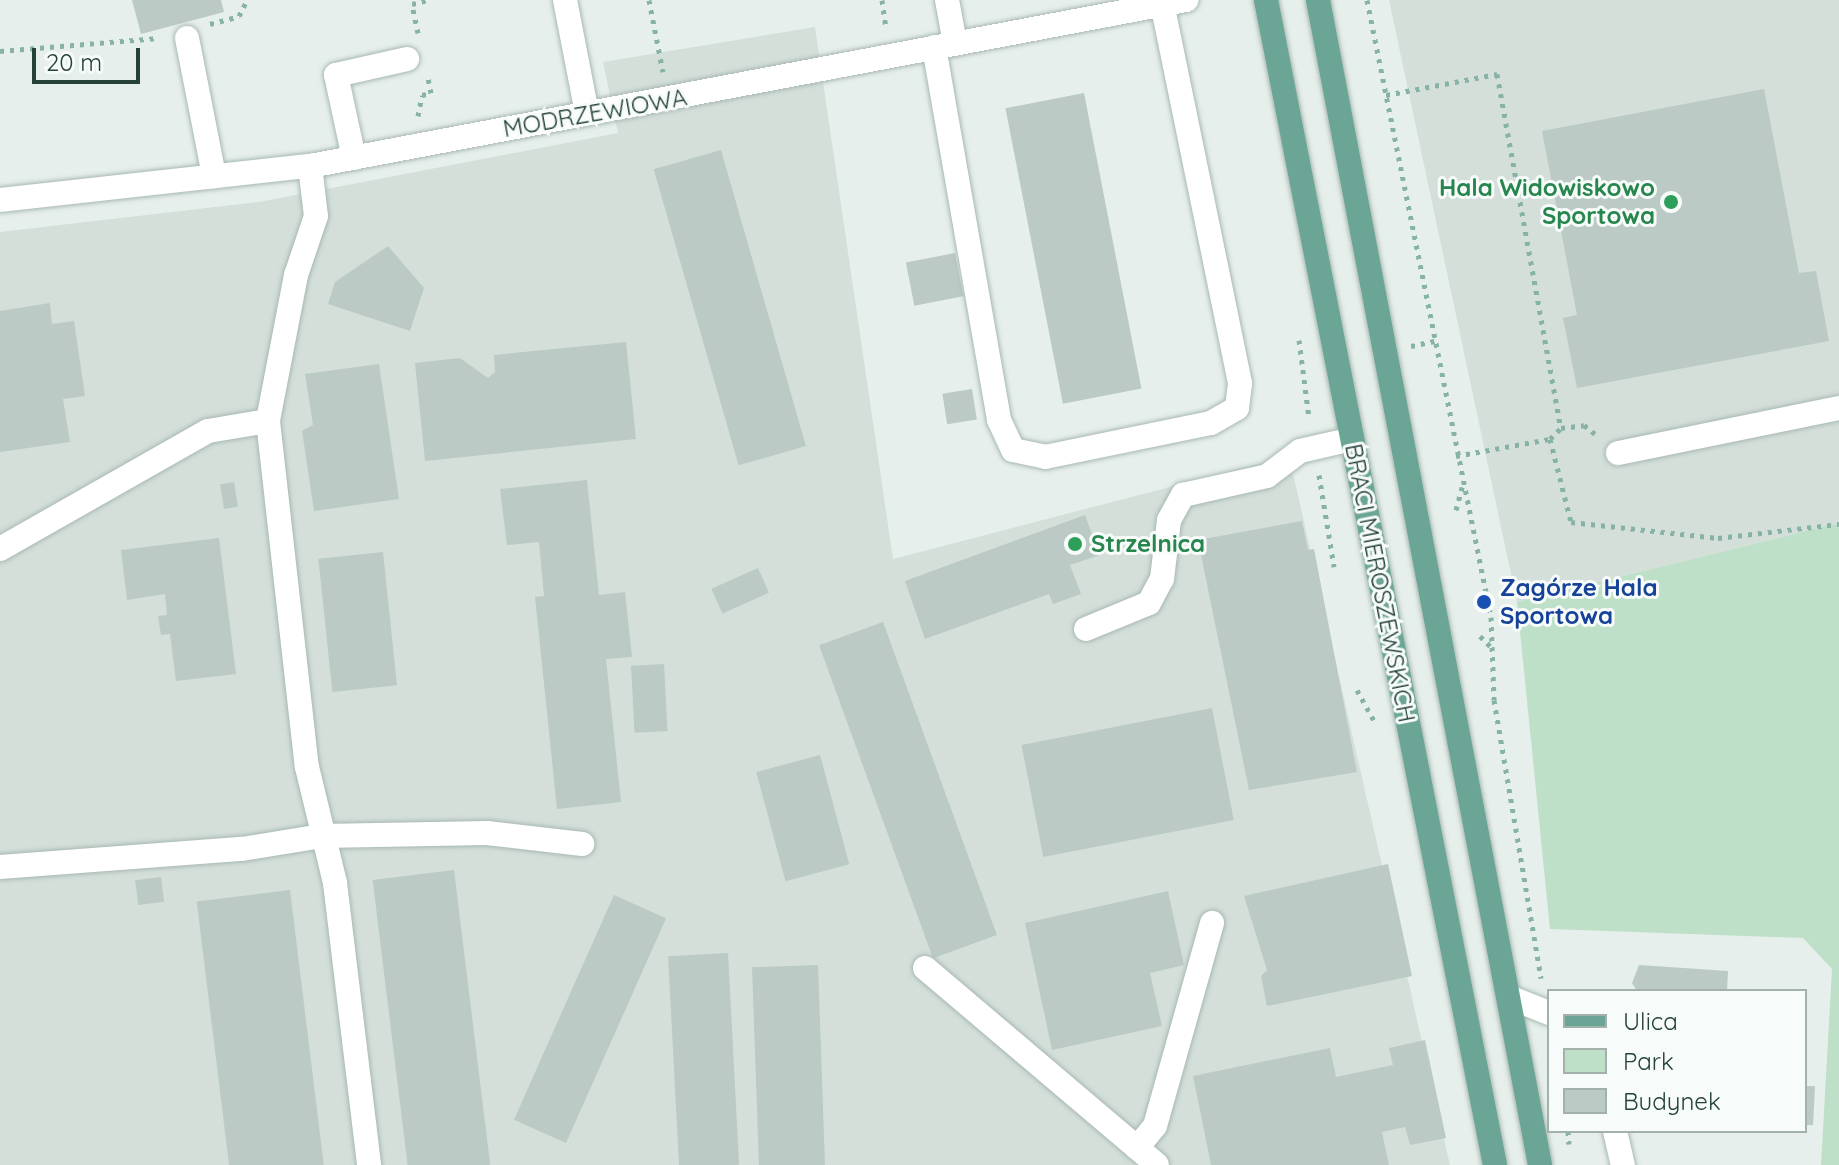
<!DOCTYPE html>
<meta charset="utf-8">
<style>
body{margin:0}
#map{position:relative;width:1839px;height:1165px;overflow:hidden;background:#e6efeb;font-family:Quicksand,sans-serif}
div>[style]{position:absolute}
.built>*{inset:0;background:#d4dfda}
.green>*{inset:0;background:#bfe0c8}
.building>*{inset:0;background:#bbcac4;transform-origin:0 0}
.path>*{height:5px;margin-top:-2.5px;transform-origin:0;background:repeating-linear-gradient(90deg,#86b3a5 0 4px,transparent 0 10px)}
.roads{filter:drop-shadow(0 0 2px #a8b8b2) drop-shadow(0 0 2px #a8b8b2)}
.minor>*{height:24px;margin:-12px;padding:0 12px;transform-origin:12px;border-radius:12px;background:#fff}
.major>*{height:24px;margin:-12px;padding:0 12px;transform-origin:12px;border-radius:12px;background:#6aa596}
.dots>*{width:22px;height:22px;translate:-50% -50%;box-sizing:border-box;border:4px solid #f7fbf9;border-radius:50%}
span{translate:-50% -50%;white-space:nowrap;text-align:center;line-height:1.15;-webkit-text-stroke:6px #f7fbf9;paint-order:stroke}
.street-label{font-size:24px;color:#24423a}
.leisure-label{font-size:24px;color:#27864d;font-weight:700}
.right{translate:-100% -50%;text-align:right}
.left{translate:0 -50%;text-align:left}
.transit-label{font-size:24px;color:#164399;font-weight:700}
.legend{position:absolute;left:1547px;top:989px;width:260px;height:144px;box-sizing:border-box;background:#f7fbf9;border:2px solid #a3b1ad;margin:0;padding:10px 14px;list-style:none;font-size:24px;color:#24423a}
.legend li{display:flex;align-items:center;gap:16px;height:40px}
.legend b{width:40px;border:2px solid #a3b1ad}
.scale{position:absolute;left:32px;top:48px;width:108px;height:36px;box-sizing:border-box;border:4px solid #24423a;border-top:0;padding-left:10px;font-size:24px;line-height:28px;white-space:nowrap;color:#24423a;-webkit-text-stroke:6px #f7fbf9;paint-order:stroke}
</style>
<div id="map">
<div class="built">
<i style="clip-path:polygon(1389px 0,1839px 0,1839px 523px,1517px 602px)"></i>
<i style="clip-path:polygon(815px 27px,893px 559px,1289px 456px,1450px 1165px,0 1165px,0 232px,259px 202px,618px 133px,603px 62px)"></i>
</div>
<div class="green">
<i style="clip-path:polygon(1839px 523px,1839px 1165px,1821px 1165px,1832px 969px,1803px 938px,1550px 929px,1517px 602px)"></i>
</div>
<div class="building">
<i style="clip-path:polygon(132px 0,221px 0,224px 12px,141px 34px)"></i>
<i style="clip-path:polygon(1764px 89px,1799px 273px,1816px 271px,1829px 341px,1577px 388px,1563px 318px,1577px 315px,1542px 131px)"></i>
<i style="left:1084px;top:93px;width:301px;height:80px;rotate:79deg"></i>
<i style="left:721px;top:150px;width:308px;height:70px;rotate:74deg"></i>
<i style="clip-path:polygon(388px 246px,424px 288px,410px 331px,328px 304px,335px 282px)"></i>
<i style="left:955px;top:253px;width:44px;height:50px;rotate:79deg"></i>
<i style="clip-path:polygon(50px 303px,52px 324px,74px 321px,85px 396px,63px 399px,70px 442px,0 452px,0 311px)"></i>
<i style="clip-path:polygon(626px 342px,636px 439px,425px 461px,415px 363px,460px 358px,488px 378px,495px 372px,494px 355px)"></i>
<i style="clip-path:polygon(379px 364px,399px 499px,314px 511px,302px 431px,313px 425px,305px 374px)"></i>
<i style="left:972px;top:389px;width:31px;height:30px;rotate:81deg"></i>
<i style="clip-path:polygon(587px 480px,599px 595px,625px 592px,632px 657px,606px 659px,621px 802px,557px 809px,535px 597px,544px 596px,539px 542px,507px 545px,500px 489px)"></i>
<i style="left:234px;top:482px;width:25px;height:14px;rotate:81deg"></i>
<i style="clip-path:polygon(1085px 515px,1100px 555px,1070px 565px,1081px 594px,1053px 604px,1049px 594px,925px 639px,905px 581px)"></i>
<i style="clip-path:polygon(1302px 521px,1308px 550px,1314px 549px,1357px 772px,1249px 790px,1198px 540px)"></i>
<i style="clip-path:polygon(219px 538px,236px 674px,176px 681px,170px 634px,161px 635px,158px 616px,167px 615px,165px 594px,127px 600px,121px 550px)"></i>
<i style="left:383px;top:552px;width:134px;height:65px;rotate:84deg"></i>
<i style="left:758px;top:568px;width:27px;height:51px;rotate:66deg"></i>
<i style="left:883px;top:622px;width:333px;height:68px;rotate:70deg"></i>
<i style="left:664px;top:664px;width:67px;height:33px;rotate:87deg"></i>
<i style="left:1212px;top:708px;width:114px;height:194px;rotate:79deg"></i>
<i style="left:820px;top:755px;width:113px;height:66px;rotate:75deg"></i>
<i style="clip-path:polygon(1388px 864px,1412px 976px,1267px 1006px,1261px 976px,1267px 970px,1244px 896px)"></i>
<i style="left:454px;top:870px;width:297px;height:82px;rotate:83deg"></i>
<i style="left:161px;top:877px;width:25px;height:26px;rotate:83deg"></i>
<i style="left:290px;top:890px;width:277px;height:94px;rotate:83deg"></i>
<i style="clip-path:polygon(1168px 891px,1184px 965px,1150px 973px,1162px 1026px,1052px 1050px,1025px 923px)"></i>
<i style="left:614px;top:895px;width:57px;height:246px;rotate:24deg"></i>
<i style="left:728px;top:953px;width:212px;height:60px;rotate:87deg"></i>
<i style="left:818px;top:965px;width:200px;height:66px;rotate:88deg"></i>
<i style="clip-path:polygon(1639px 965px,1728px 971px,1727px 991px,1637px 991px,1632px 983px)"></i>
<i style="clip-path:polygon(1425px 1040px,1446px 1138px,1410px 1145px,1405px 1127px,1382px 1132px,1389px 1165px,1211px 1165px,1193px 1076px,1330px 1048px,1336px 1077px,1393px 1065px,1389px 1048px)"></i>
<i style="clip-path:polygon(1805px 1086px,1815px 1086px,1813px 1125px,1805px 1125px)"></i>
</div>
<div class="path">
<i style="left:649px;top:0;width:73px;rotate:79deg"></i>
<i style="left:882px;top:0;width:27px;rotate:82deg"></i>
<i style="left:1367px;top:0;width:629px;rotate:78.64deg"></i>
<i style="left:1491px;top:617px;width:83px;rotate:87.9deg"></i>
<i style="left:1494px;top:700px;width:282px;rotate:80.4deg"></i>
<i style="left:210px;top:24px;width:30px;rotate:-15deg"></i>
<i style="left:239px;top:16px;width:18px;rotate:-63deg"></i>
<i style="left:418px;top:33px;width:30px;rotate:-102deg"></i>
<i style="left:412px;top:4px;width:16px;rotate:-14deg"></i>
<i style="left:0;top:51px;width:159px;rotate:-4.7deg"></i>
<i style="left:1386px;top:95px;width:113px;rotate:-10.7deg"></i>
<i style="left:1497px;top:74px;width:360px;rotate:79.8deg"></i>
<i style="left:418px;top:116px;width:21px;rotate:-79deg"></i>
<i style="left:422px;top:95px;width:9px;rotate:-13deg"></i>
<i style="left:431px;top:93px;width:15px;rotate:-101deg"></i>
<i style="left:1299px;top:340px;width:79px;rotate:82.7deg"></i>
<i style="left:1411px;top:346px;width:24px;rotate:-12deg"></i>
<i style="left:1550px;top:439px;width:86px;rotate:75.8deg"></i>
<i style="left:1571px;top:522px;width:148px;rotate:6.2deg"></i>
<i style="left:1718px;top:538px;width:122px;rotate:-6.6deg"></i>
<i style="left:1456px;top:456px;width:96px;rotate:-10.3deg"></i>
<i style="left:1550px;top:439px;width:16px;rotate:-45deg"></i>
<i style="left:1561px;top:428px;width:23px;rotate:-7deg"></i>
<i style="left:1584px;top:425px;width:14px;rotate:39deg"></i>
<i style="left:1319px;top:475px;width:93px;rotate:80.7deg"></i>
<i style="left:1456px;top:510px;width:24px;rotate:-75deg"></i>
<i style="left:1480px;top:636px;width:16px;rotate:45deg"></i>
<i style="left:1357px;top:690px;width:39px;rotate:61deg"></i>
<i style="left:1568px;top:1131px;width:13px;rotate:86deg"></i>
</div>
<div class="roads">
<div class="minor">
<i style="left:565px;top:0;width:115px;rotate:79deg"></i>
<i style="left:947px;top:0;width:44px;rotate:79.5deg"></i>
<i style="left:187px;top:38px;width:141px;rotate:78.9deg"></i>
<i style="left:934px;top:47px;width:379px;rotate:80.1deg"></i>
<i style="left:999px;top:420px;width:33px;rotate:65deg"></i>
<i style="left:1013px;top:450px;width:33px;rotate:12deg"></i>
<i style="left:1045px;top:457px;width:169px;rotate:-11.6deg"></i>
<i style="left:1211px;top:423px;width:30px;rotate:-30deg"></i>
<i style="left:1237px;top:408px;width:25px;rotate:-83deg"></i>
<i style="left:1240px;top:383px;width:387px;rotate:-101.6deg"></i>
<i style="left:354px;top:158px;width:85px;rotate:-102.2deg"></i>
<i style="left:336px;top:75px;width:73px;rotate:-12.7deg"></i>
<i style="left:310px;top:166px;width:50px;rotate:83.2deg"></i>
<i style="left:316px;top:216px;width:62px;rotate:108.7deg"></i>
<i style="left:296px;top:275px;width:149px;rotate:100.9deg"></i>
<i style="left:268px;top:421px;width:348px;rotate:83.6deg"></i>
<i style="left:307px;top:767px;width:119px;rotate:76.4deg"></i>
<i style="left:335px;top:883px;width:284px;rotate:83.1deg"></i>
<i style="left:0;top:200px;width:312px;rotate:-6.3deg"></i>
<i style="left:310px;top:166px;width:892px;rotate:-10.73deg"></i>
<i style="left:1618px;top:453px;width:226px;rotate:-11.5deg"></i>
<i style="left:0;top:549px;width:239px;rotate:-29.6deg"></i>
<i style="left:208px;top:431px;width:61px;rotate:-9.5deg"></i>
<i style="left:1086px;top:629px;width:68px;rotate:-22.4deg"></i>
<i style="left:1149px;top:603px;width:27px;rotate:-62deg"></i>
<i style="left:1162px;top:579px;width:59px;rotate:-83.2deg"></i>
<i style="left:1169px;top:520px;width:29px;rotate:-61deg"></i>
<i style="left:1183px;top:495px;width:86px;rotate:-12.7deg"></i>
<i style="left:1267px;top:476px;width:41px;rotate:-37.1deg"></i>
<i style="left:1300px;top:451px;width:53px;rotate:-13deg"></i>
<i style="left:0;top:867px;width:243px;rotate:-4.3deg"></i>
<i style="left:242px;top:849px;width:80px;rotate:-9.3deg"></i>
<i style="left:321px;top:836px;width:166px;rotate:-1deg"></i>
<i style="left:487px;top:833px;width:96px;rotate:6.6deg"></i>
<i style="left:925px;top:968px;width:304px;rotate:40.3deg"></i>
<i style="left:1509px;top:997px;width:43px;rotate:21.8deg"></i>
<i style="left:1615px;top:1131px;width:35px;rotate:77deg"></i>
<i style="left:1137px;top:1148px;width:28px;rotate:-51deg"></i>
<i style="left:1155px;top:1126px;width:211px;rotate:-74.3deg"></i>
</div>
<div class="major">
<i style="left:1266px;top:0;width:1187px;rotate:78.88deg"></i>
<i style="left:1318px;top:0;width:1186px;rotate:79.21deg"></i>
</div>
</div>
<div class="dots">
<i style="left:1671px;top:202px;background:#2e9e5b"></i>
<i style="left:1075px;top:544px;background:#2e9e5b"></i>
<i style="left:1484px;top:602px;background:#1a4fb4"></i>
</div>
<div class="street-label">
<span style="left:595px;top:113px;rotate:-10deg">MODRZEWIOWA</span>
<span style="left:1380px;top:583px;rotate:79deg">BRACI MIEROSZEWSKICH</span>
</div>
<div class="leisure-label">
<span class="right" style="left:1655px;top:202px">Hala Widowiskowo<br>Sportowa</span>
<span class="left" style="left:1091px;top:544px">Strzelnica</span>
</div>
<div class="transit-label">
<span class="left" style="left:1500px;top:602px">Zagórze Hala<br>Sportowa</span>
</div>
<ul class="legend">
<li><b style="height:10px;background:#6aa596"></b>Ulica</li>
<li><b style="height:22px;background:#bfe0c8"></b>Park</li>
<li><b style="height:22px;background:#bbcac4"></b>Budynek</li>
</ul>
<div class="scale">20 m</div>
</div>
